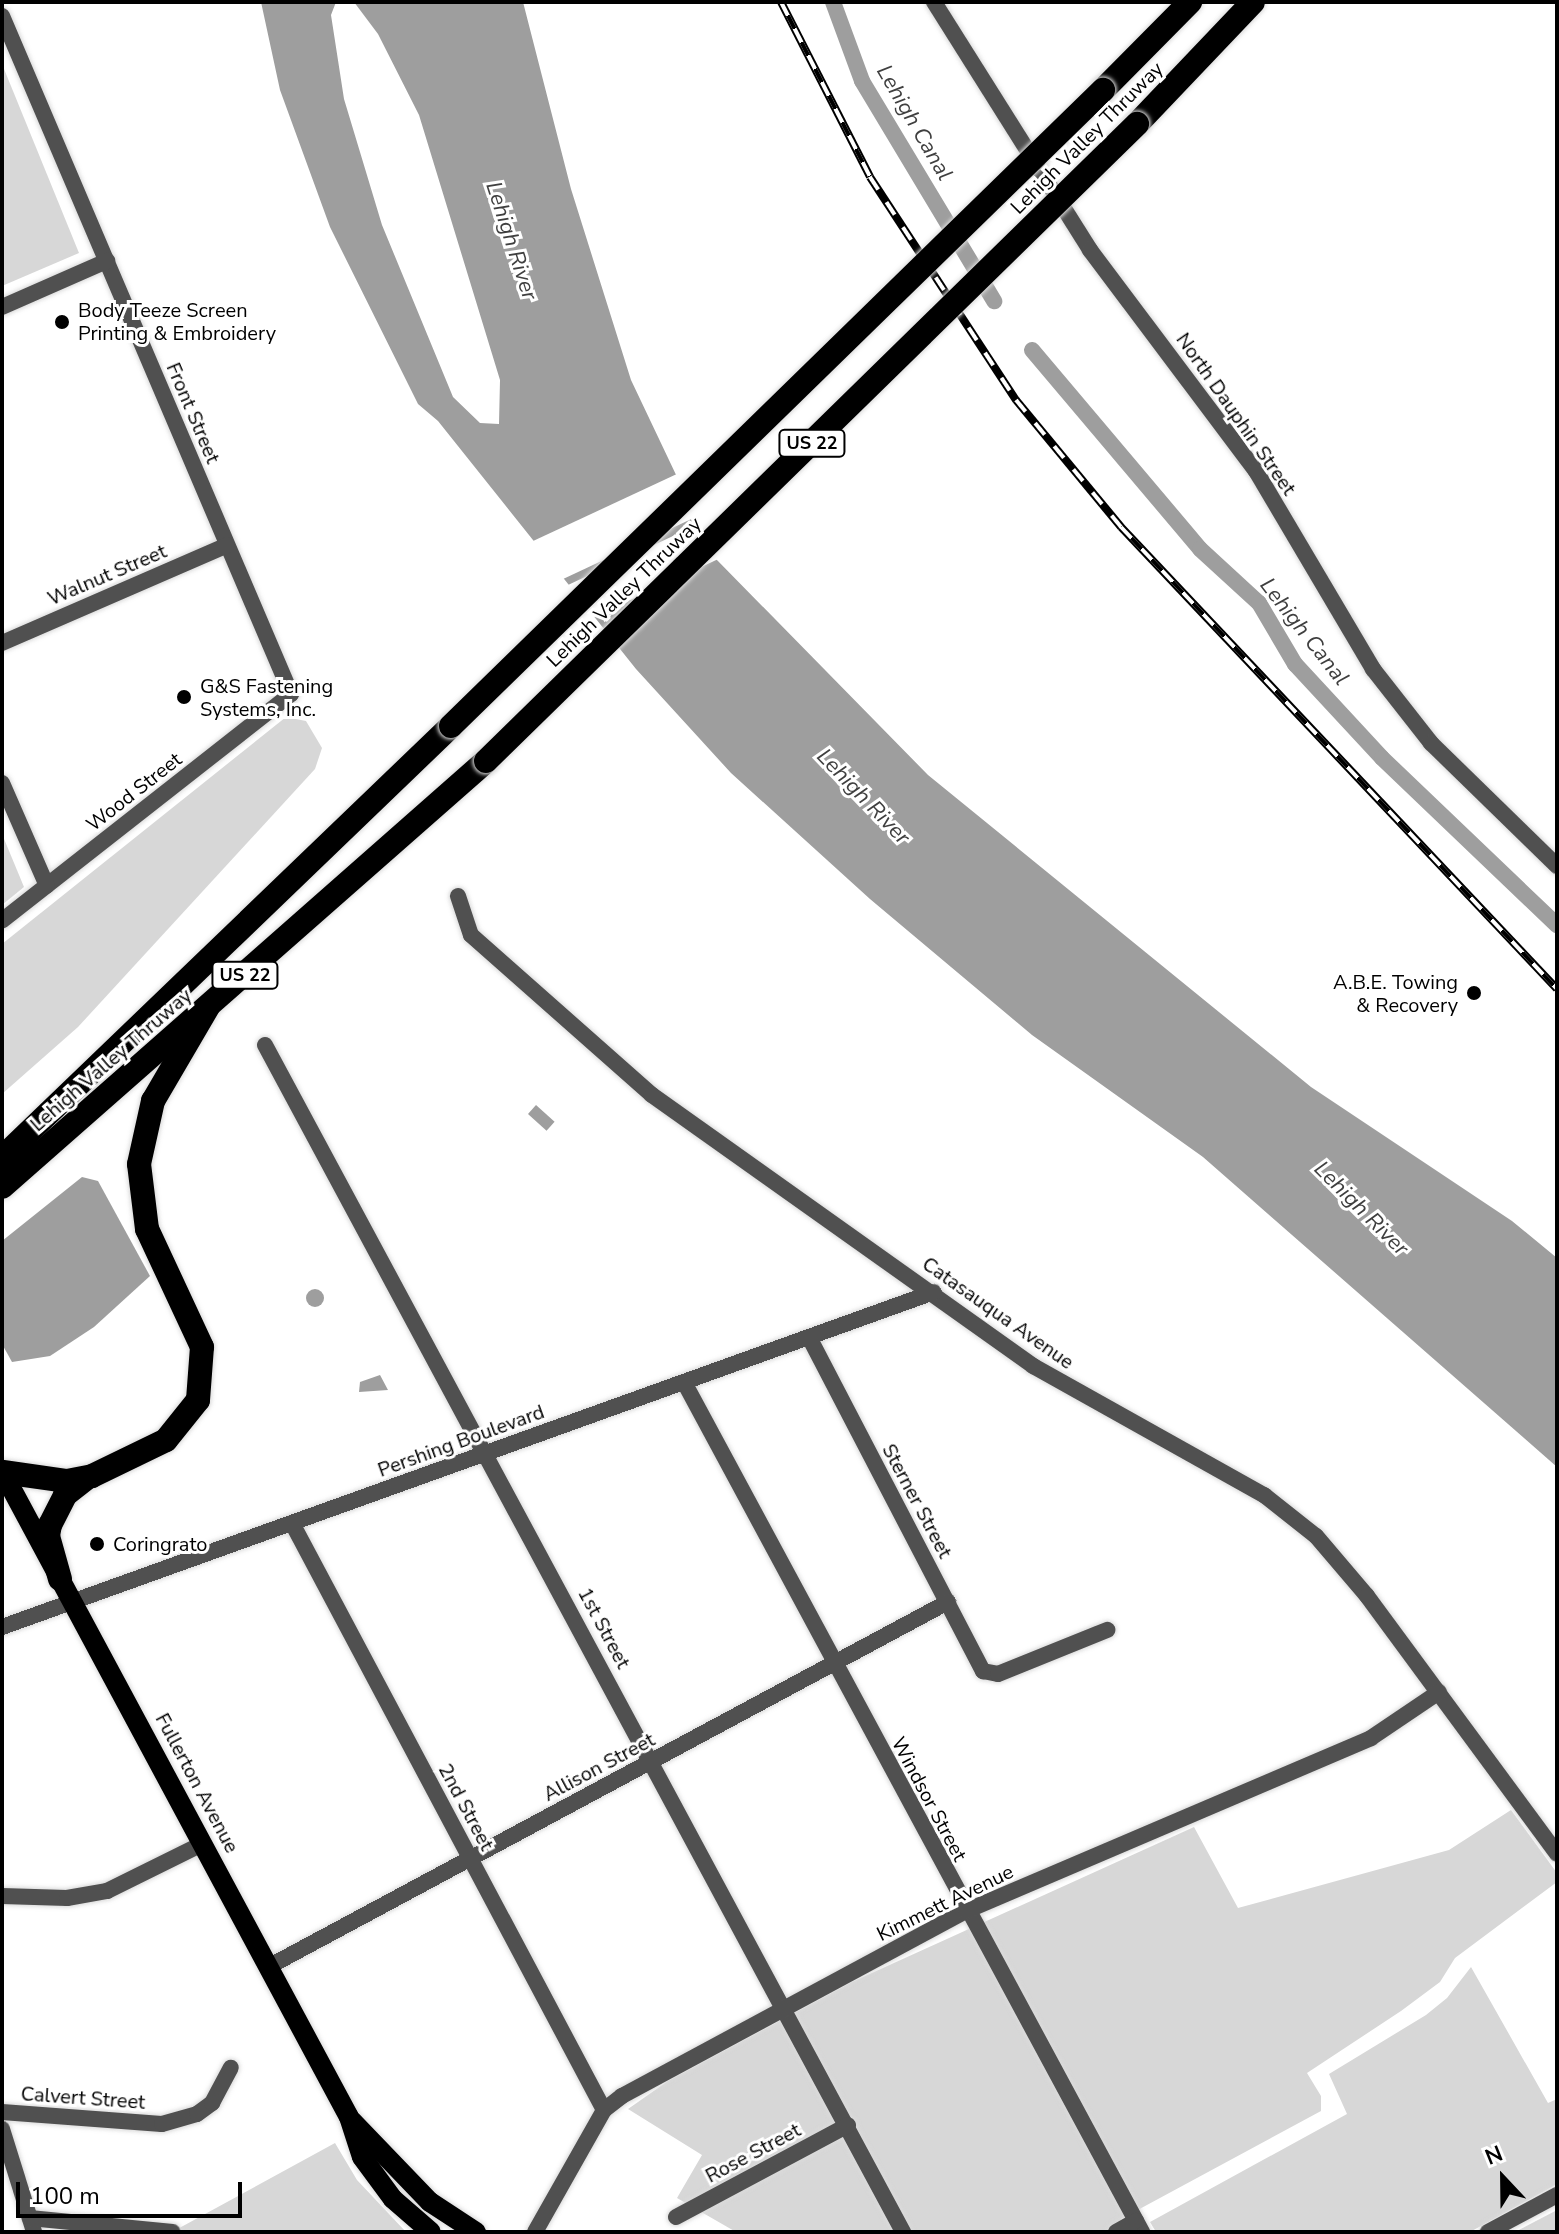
<!DOCTYPE html>
<style>
body{margin:0}
#map{position:relative;width:1559px;height:2234px;overflow:hidden;background:#fff;font-family:"Nunito Sans",sans-serif}
div>[style]{position:absolute}
.green>*{inset:0;background:#d7d7d7}
.water>*{inset:0;background:#9e9e9e;transform-origin:0 0}
.round{border-radius:50%}
.pier>*{inset:0;background:#fff;transform-origin:0 0}
.canal>*{height:16px;margin:-8px;padding:0 8px;transform-origin:8px;border-radius:8px;background:#9e9e9e}
.roads{filter:drop-shadow(0 0 2px #dbdbdb) drop-shadow(0 0 2px #dbdbdb)}
.minor>*{height:16px;margin:-8px;padding:0 8px;transform-origin:8px;border-radius:8px;background:#505050}
.major>*{height:20px;margin:-10px;padding:0 10px;transform-origin:10px;border-radius:10px;background:#000}
.highway>*{height:24px;margin:-12px;padding:0 12px;transform-origin:12px;border-radius:12px;background:#000}
.rail>*{height:8px;margin-top:-4px;transform-origin:0;background:repeating-linear-gradient(90deg,#fff 0 15px,#000 0 30px);box-sizing:border-box;border-block:2px solid #000}
.bridges{filter:drop-shadow(0 0 2px #dbdbdb) drop-shadow(0 0 2px #dbdbdb)}
.highway-bridge>*{height:24px;margin:-12px;padding:0 12px;transform-origin:12px;border-radius:12px;background:#000}
.dots>*{width:22px;height:22px;translate:-50% -50%;box-sizing:border-box;border:4px solid #fff;border-radius:50%}
span{translate:-50% -50%;white-space:nowrap;text-align:center;line-height:1.15;-webkit-text-stroke:6px #fff;paint-order:stroke}
.shield-label span{padding:2px 6px;background:#fff;border:2px solid;border-radius:6px;-webkit-text-stroke-width:0}
.shield-label{font-size:18px;color:#000;font-weight:700}
.street-label{font-size:20px;color:#000}
.poi-label{font-size:20px;color:#000}
.left{translate:0 -50%;text-align:left}
.right{translate:-100% -50%;text-align:right}
.water-label{font-size:22px;color:#3f3f3f;font-style:italic}
.frame{position:absolute;inset:0;border:4px solid #000;pointer-events:none}
.north{position:absolute;left:1463px;top:2138px;width:80px;height:80px;-webkit-text-stroke:6px #fff;paint-order:stroke;rotate:338deg;font-size:22px;font-weight:700;line-height:32px;text-align:center;color:#000}
.north::after{content:'';display:block;margin:auto;width:28px;height:36px;background:#000;clip-path:polygon(50% 0,100% 100%,50% 72%,0 100%)}
.scale{position:absolute;left:16px;top:2182px;width:226px;height:36px;box-sizing:border-box;border:4px solid #000;border-top:0;padding-left:10px;font-size:24px;line-height:28px;white-space:nowrap;color:#000;-webkit-text-stroke:6px #fff;paint-order:stroke}
</style>
<div id="map">
<div class="green">
<i style="clip-path:polygon(2px 64px,79px 253px,2px 286px)"></i>
<i style="clip-path:polygon(286px 717px,306px 721px,322px 748px,315px 769px,78px 1027px,2px 1094px,2px 944px)"></i>
<i style="clip-path:polygon(2px 834px,24px 887px,2px 905px)"></i>
<i style="clip-path:polygon(1511px 1810px,1557px 1873px,1557px 1882px,1455px 1958px,1440px 1982px,1401px 2011px,1307px 2073px,1321px 2096px,1321px 2111px,1121px 2219px,1128px 2232px,736px 2232px,677px 2198px,702px 2155px,628px 2109px,668px 2081px,852px 1982px,1194px 1827px,1238px 1908px,1449px 1850px)"></i>
<i style="clip-path:polygon(1471px 1967px,1548px 2103px,1557px 2099px,1557px 2184px,1470px 2232px,1156px 2232px,1150px 2222px,1347px 2114px,1329px 2074px,1426px 2015px,1447px 1998px)"></i>
<i style="clip-path:polygon(335px 2143px,357px 2180px,406px 2232px,172px 2232px)"></i>
<i style="clip-path:polygon(1557px 2210px,1557px 2232px,1515px 2232px)"></i>
</div>
<div class="water">
<i style="clip-path:polygon(261px 2px,336px 2px,331px 15px,344px 99px,382px 225px,453px 397px,480px 423px,499px 424px,500px 380px,419px 115px,378px 34px,354px 2px,523px 2px,571px 189px,631px 380px,716px 559px,928px 775px,1311px 1087px,1512px 1221px,1557px 1258px,1557px 1467px,1203px 1157px,1032px 1035px,870px 899px,731px 773px,636px 669px,438px 421px,418px 404px,330px 227px,280px 90px)"></i>
<i style="left:536px;top:1105px;width:25px;height:12px;rotate:42deg"></i>
<i style="clip-path:polygon(82px 1177px,98px 1181px,150px 1276px,94px 1327px,50px 1356px,12px 1362px,2px 1344px,2px 1241px)"></i>
<i class="round" style="left:306px;top:1289px;width:18px;height:18px"></i>
<i style="clip-path:polygon(380px 1375px,388px 1390px,359px 1392px,360px 1382px)"></i>
</div>
<div class="pier">
<i style="left:679px;top:473px;width:47px;height:161px;rotate:65deg"></i>
<i style="left:703px;top:522px;width:40px;height:149px;rotate:65deg"></i>
</div>
<div class="canal">
<i style="left:833px;top:2px;width:84px;rotate:69.8deg"></i>
<i style="left:862px;top:81px;width:257px;rotate:59deg"></i>
<i style="left:1032px;top:350px;width:260px;rotate:49.8deg"></i>
<i style="left:1200px;top:549px;width:80px;rotate:42.5deg"></i>
<i style="left:1259px;top:603px;width:71px;rotate:59.5deg"></i>
<i style="left:1295px;top:664px;width:128px;rotate:47.2deg"></i>
<i style="left:1382px;top:758px;width:242px;rotate:43.7deg"></i>
</div>
<div class="roads">
<div class="minor">
<i style="left:934px;top:2px;width:293px;rotate:57.8deg"></i>
<i style="left:1090px;top:250px;width:276px;rotate:53.1deg"></i>
<i style="left:1256px;top:471px;width:230px;rotate:59.4deg"></i>
<i style="left:1373px;top:669px;width:94px;rotate:51.9deg"></i>
<i style="left:1431px;top:743px;width:176px;rotate:44.3deg"></i>
<i style="left:2px;top:16px;width:737px;rotate:66.91deg"></i>
<i style="left:291px;top:694px;width:367px;rotate:141.9deg"></i>
<i style="left:2px;top:307px;width:115px;rotate:-23.7deg"></i>
<i style="left:2px;top:643px;width:245px;rotate:-23.5deg"></i>
<i style="left:2px;top:783px;width:112px;rotate:66.4deg"></i>
<i style="left:458px;top:896px;width:41px;rotate:71.6deg"></i>
<i style="left:471px;top:935px;width:242px;rotate:41.5deg"></i>
<i style="left:652px;top:1095px;width:468px;rotate:35.4deg"></i>
<i style="left:1033px;top:1366px;width:265px;rotate:29.2deg"></i>
<i style="left:1264px;top:1495px;width:66px;rotate:38.3deg"></i>
<i style="left:1316px;top:1536px;width:79px;rotate:49.6deg"></i>
<i style="left:1367px;top:1596px;width:320px;rotate:53.6deg"></i>
<i style="left:265px;top:1045px;width:1348px;rotate:61.74deg"></i>
<i style="left:809px;top:1337px;width:377px;rotate:62.5deg"></i>
<i style="left:983px;top:1671px;width:15px;rotate:11deg"></i>
<i style="left:998px;top:1674px;width:118px;rotate:-22deg"></i>
<i style="left:684px;top:1382px;width:966px;rotate:61.68deg"></i>
<i style="left:292px;top:1523px;width:665px;rotate:62.01deg"></i>
<i style="left:2px;top:1627px;width:990px;rotate:-19.77deg"></i>
<i style="left:2px;top:1896px;width:65px;rotate:1.8deg"></i>
<i style="left:67px;top:1898px;width:41px;rotate:-9.9deg"></i>
<i style="left:107px;top:1891px;width:106px;rotate:-26.3deg"></i>
<i style="left:268px;top:1967px;width:772px;rotate:-28.23deg"></i>
<i style="left:2px;top:2112px;width:160px;rotate:4.3deg"></i>
<i style="left:162px;top:2124px;width:36px;rotate:-16deg"></i>
<i style="left:197px;top:2114px;width:19px;rotate:-36deg"></i>
<i style="left:212px;top:2103px;width:40px;rotate:-62deg"></i>
<i style="left:2px;top:2129px;width:108px;rotate:72.7deg"></i>
<i style="left:676px;top:2217px;width:195px;rotate:-28.1deg"></i>
<i style="left:30px;top:2218px;width:143px;rotate:5.6deg"></i>
<i style="left:535px;top:2232px;width:140px;rotate:-60.5deg"></i>
<i style="left:604px;top:2110px;width:23px;rotate:-38deg"></i>
<i style="left:622px;top:2096px;width:391px;rotate:-28.3deg"></i>
<i style="left:966px;top:1911px;width:440px;rotate:-23.1deg"></i>
<i style="left:1371px;top:1738px;width:82px;rotate:-34.1deg"></i>
<i style="left:1116px;top:2232px;width:23px;rotate:-29deg"></i>
<i style="left:1488px;top:2232px;width:78px;rotate:-28.2deg"></i>
</div>
<div class="major">
<i style="left:2px;top:1471px;width:733px;rotate:61.76deg"></i>
<i style="left:349px;top:2117px;width:42px;rotate:72deg"></i>
<i style="left:362px;top:2157px;width:52px;rotate:53.6deg"></i>
<i style="left:393px;top:2199px;width:50px;rotate:41deg"></i>
<i style="left:352px;top:2121px;width:112px;rotate:46.1deg"></i>
<i style="left:430px;top:2202px;width:55px;rotate:33.1deg"></i>
</div>
<div class="highway">
<i style="left:1103px;top:90px;width:124px;rotate:-45.3deg"></i>
<i style="left:1137px;top:124px;width:168px;rotate:-46.4deg"></i>
<i style="left:2px;top:1158px;width:623px;rotate:-43.89deg"></i>
<i style="left:2px;top:1187px;width:645px;rotate:-41.35deg"></i>
<i style="left:3px;top:1472px;width:65px;rotate:8deg"></i>
<i style="left:67px;top:1481px;width:25px;rotate:-11deg"></i>
<i style="left:92px;top:1476px;width:82px;rotate:-25.9deg"></i>
<i style="left:166px;top:1440px;width:51px;rotate:-51.3deg"></i>
<i style="left:198px;top:1400px;width:53px;rotate:-85.7deg"></i>
<i style="left:202px;top:1347px;width:130px;rotate:-115deg"></i>
<i style="left:147px;top:1229px;width:65px;rotate:-97deg"></i>
<i style="left:139px;top:1164px;width:65px;rotate:-77.5deg"></i>
<i style="left:153px;top:1101px;width:109px;rotate:-59.7deg"></i>
<i style="left:60px;top:1579px;width:45px;rotate:-105.6deg"></i>
<i style="left:48px;top:1536px;width:11px;rotate:-80deg"></i>
<i style="left:50px;top:1525px;width:34px;rotate:-63deg"></i>
<i style="left:65px;top:1495px;width:28px;rotate:-38deg"></i>
</div>
</div>
<div class="rail">
<i style="left:781px;top:2px;width:196px;rotate:63deg"></i>
<i style="left:870px;top:177px;width:267px;rotate:56.8deg"></i>
<i style="left:1016px;top:400px;width:165px;rotate:50.4deg"></i>
<i style="left:1121px;top:527px;width:635px;rotate:46.66deg"></i>
</div>
<div class="bridges">
<div class="highway-bridge">
<i style="left:451px;top:726px;width:911px;rotate:-44.29deg"></i>
<i style="left:486px;top:761px;width:911px;rotate:-44.38deg"></i>
</div>
</div>
<div class="dots">
<i style="left:62px;top:322px;background:#000"></i>
<i style="left:184px;top:697px;background:#000"></i>
<i style="left:1474px;top:993px;background:#000"></i>
<i style="left:97px;top:1544px;background:#000"></i>
</div>
<div class="shield-label">
<span style="left:812px;top:443px">US 22</span>
<span style="left:245px;top:975px">US 22</span>
</div>
<div class="street-label">
<span style="left:1087px;top:138px;rotate:-45deg">Lehigh Valley Thruway</span>
<span style="left:193px;top:413px;rotate:67deg">Front Street</span>
<span style="left:1236px;top:414px;rotate:55deg">North Dauphin Street</span>
<span style="left:107px;top:575px;rotate:-23deg">Walnut Street</span>
<span style="left:624px;top:592px;rotate:-44deg">Lehigh Valley Thruway</span>
<span style="left:134px;top:792px;rotate:-38deg">Wood Street</span>
<span style="left:111px;top:1060px;rotate:-41deg">Lehigh Valley Thruway</span>
<span style="left:998px;top:1313px;rotate:35deg">Catasauqua Avenue</span>
<span style="left:461px;top:1441px;rotate:-20deg">Pershing Boulevard</span>
<span style="left:917px;top:1501px;rotate:62deg">Sterner Street</span>
<span style="left:604px;top:1628px;rotate:62deg">1st Street</span>
<span style="left:599px;top:1767px;rotate:-28deg">Allison Street</span>
<span style="left:197px;top:1783px;rotate:62deg">Fullerton Avenue</span>
<span style="left:929px;top:1799px;rotate:62deg">Windsor Street</span>
<span style="left:466px;top:1807px;rotate:62deg">2nd Street</span>
<span style="left:945px;top:1903px;rotate:-26deg">Kimmett Avenue</span>
<span style="left:83px;top:2098px;rotate:4deg">Calvert Street</span>
<span style="left:753px;top:2153px;rotate:-28deg">Rose Street</span>
</div>
<div class="poi-label">
<span class="left" style="left:78px;top:322px">Body Teeze Screen<br>Printing &amp; Embroidery</span>
<span class="left" style="left:200px;top:698px">G&amp;S Fastening<br>Systems, Inc.</span>
<span class="right" style="left:1458px;top:994px">A.B.E. Towing<br>&amp; Recovery</span>
<span class="left" style="left:113px;top:1544px">Coringrato</span>
</div>
<div class="water-label">
<span style="left:914px;top:123px;rotate:60deg">Lehigh Canal</span>
<span style="left:511px;top:241px;rotate:72deg">Lehigh River</span>
<span style="left:1304px;top:632px;rotate:52deg">Lehigh Canal</span>
<span style="left:863px;top:797px;rotate:46deg">Lehigh River</span>
<span style="left:1361px;top:1209px;rotate:45deg">Lehigh River</span>
</div>
<div class="frame"></div>
<div class="north">N</div>
<div class="scale">100 m</div>
</div>
